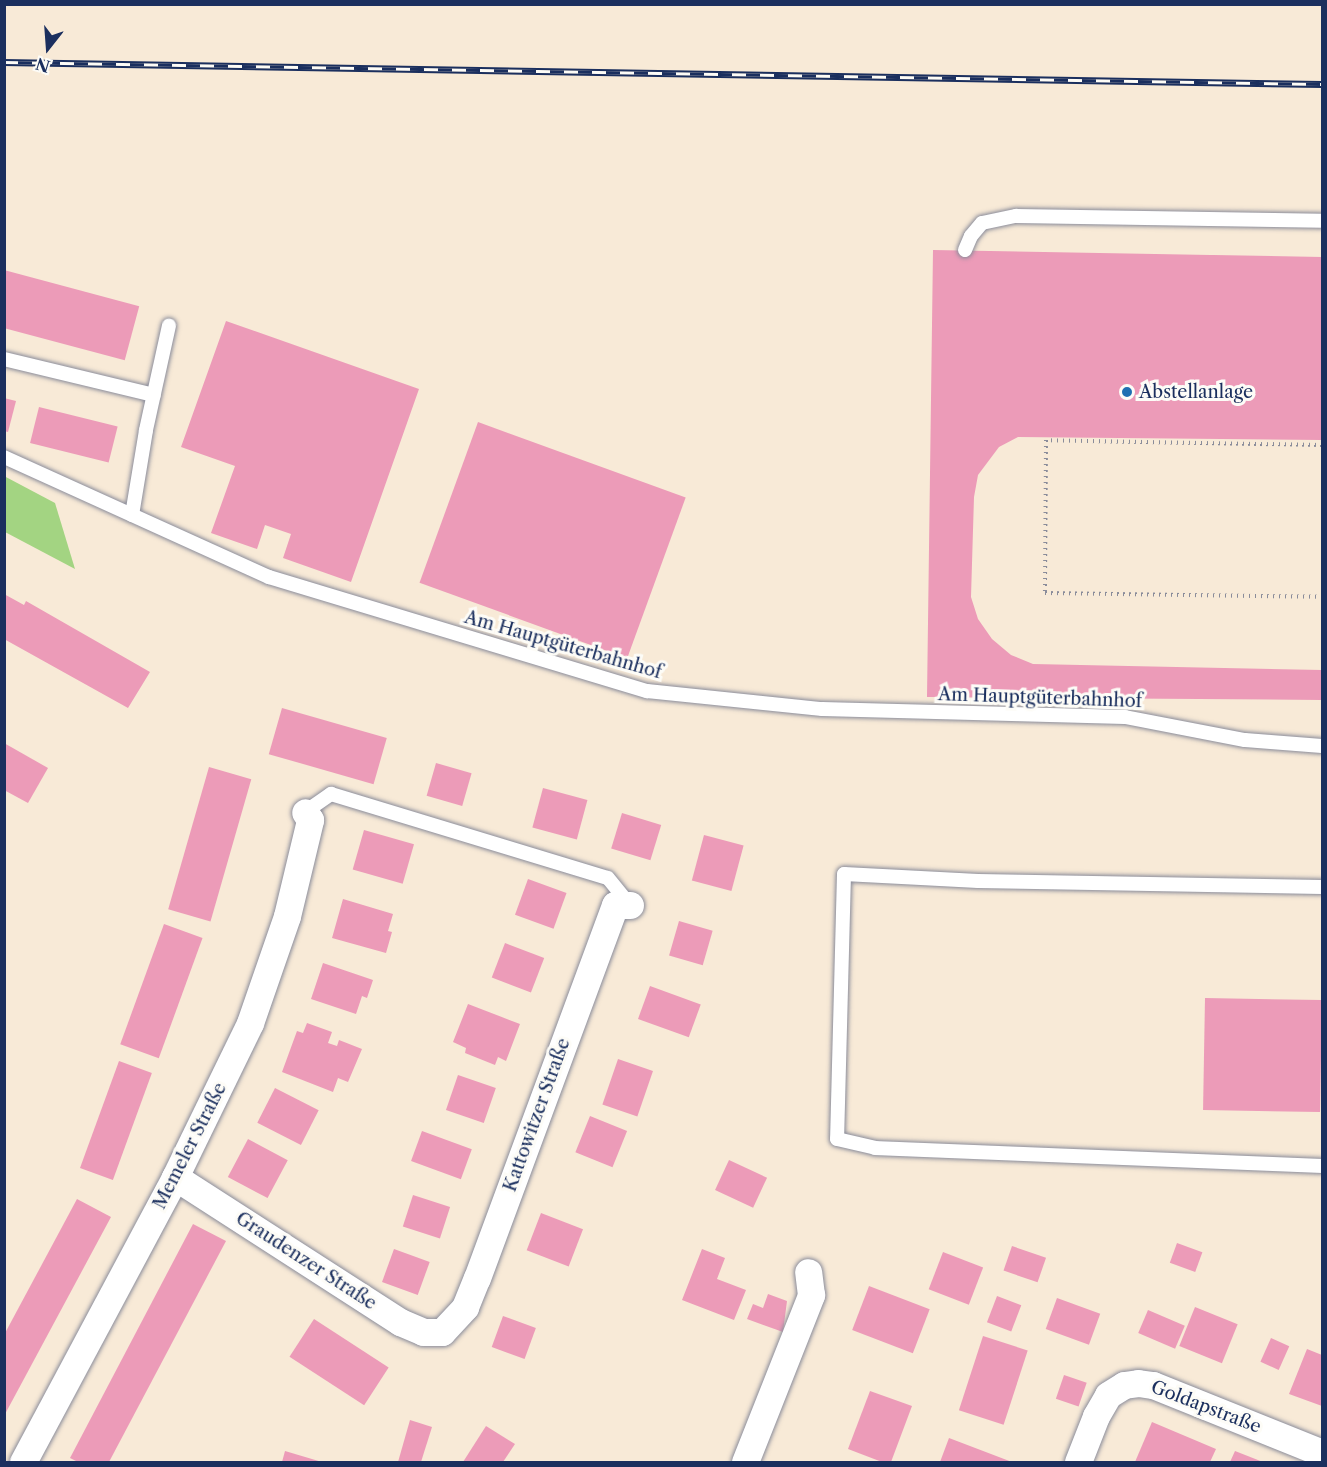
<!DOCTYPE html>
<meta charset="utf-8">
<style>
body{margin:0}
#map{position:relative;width:1327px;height:1467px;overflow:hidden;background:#f8ead7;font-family:"Libre Caslon Text",serif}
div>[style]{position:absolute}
.green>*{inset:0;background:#a3d482}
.building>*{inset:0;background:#ec9bb8;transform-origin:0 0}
.path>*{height:4px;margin-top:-2px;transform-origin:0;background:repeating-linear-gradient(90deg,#8a8c9a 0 1.5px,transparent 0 6px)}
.roads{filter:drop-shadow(0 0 2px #8a8c9a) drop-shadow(0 0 2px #8a8c9a)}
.service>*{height:14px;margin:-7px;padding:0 7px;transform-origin:7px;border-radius:7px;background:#fff}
.minor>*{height:27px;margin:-13.5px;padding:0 13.5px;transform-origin:13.5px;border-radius:13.5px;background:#fff}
.rail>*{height:7px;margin-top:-3.5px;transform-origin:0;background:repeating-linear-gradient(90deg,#fdfcf7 0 14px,#1b2f5e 0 28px);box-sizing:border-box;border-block:2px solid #1b2f5e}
.dots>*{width:16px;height:16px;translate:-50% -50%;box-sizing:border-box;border:3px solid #fdfcf7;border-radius:50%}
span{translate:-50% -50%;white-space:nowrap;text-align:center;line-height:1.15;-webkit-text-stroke:6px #fdfcf7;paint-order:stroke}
.poi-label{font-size:18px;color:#1b2f5e}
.left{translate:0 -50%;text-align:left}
.street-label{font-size:18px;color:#1b2f5e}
.frame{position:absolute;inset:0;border:6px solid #1b2f5e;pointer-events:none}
.north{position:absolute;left:18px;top:18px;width:60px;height:60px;-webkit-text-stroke:4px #fdfcf7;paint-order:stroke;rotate:197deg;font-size:16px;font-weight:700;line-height:24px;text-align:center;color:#1b2f5e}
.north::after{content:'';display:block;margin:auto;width:21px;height:27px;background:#1b2f5e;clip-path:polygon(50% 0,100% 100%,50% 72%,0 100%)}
</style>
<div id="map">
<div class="green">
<i style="clip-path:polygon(4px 476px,55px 503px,75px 569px,5px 532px)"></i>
</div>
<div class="building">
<i style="clip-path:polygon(933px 250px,1322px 257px,1322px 440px,1018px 437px,999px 447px,978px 475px,974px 497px,971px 597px,978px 619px,992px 639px,1011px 655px,1033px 664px,1322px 670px,1322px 700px,927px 697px)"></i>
<i style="left:4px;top:270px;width:140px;height:56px;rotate:15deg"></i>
<i style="clip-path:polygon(226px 321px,419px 389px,351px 582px,283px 558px,291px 534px,265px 525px,257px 549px,211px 533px,235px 466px,181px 447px)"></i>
<i style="clip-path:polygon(4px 398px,16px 401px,8px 432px,4px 431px)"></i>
<i style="left:39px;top:407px;width:81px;height:37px;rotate:14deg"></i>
<i style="left:478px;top:422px;width:221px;height:171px;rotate:20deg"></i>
<i style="clip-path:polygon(4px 594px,24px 605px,26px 601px,150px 672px,128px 708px,4px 639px)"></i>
<i style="left:282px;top:708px;width:109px;height:48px;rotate:16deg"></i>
<i style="clip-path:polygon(4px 743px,48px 768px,28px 803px,4px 790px)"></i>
<i style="left:436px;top:763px;width:37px;height:34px;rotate:16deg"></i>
<i style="left:209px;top:767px;width:44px;height:148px;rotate:16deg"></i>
<i style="left:543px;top:788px;width:46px;height:41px;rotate:15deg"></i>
<i style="left:622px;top:813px;width:41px;height:37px;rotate:17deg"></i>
<i style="left:364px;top:830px;width:52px;height:41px;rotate:16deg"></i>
<i style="left:704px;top:835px;width:41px;height:47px;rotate:15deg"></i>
<i style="left:528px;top:879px;width:41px;height:38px;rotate:20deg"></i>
<i style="clip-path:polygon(343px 899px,393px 914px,388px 931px,392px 932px,386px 953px,332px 938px)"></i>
<i style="left:679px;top:921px;width:35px;height:36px;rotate:16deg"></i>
<i style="left:164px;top:924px;width:41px;height:128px;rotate:20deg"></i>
<i style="left:505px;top:943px;width:42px;height:37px;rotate:21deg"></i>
<i style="clip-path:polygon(323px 963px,373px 980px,367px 998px,362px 996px,356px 1014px,311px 999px)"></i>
<i style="left:650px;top:986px;width:54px;height:35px;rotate:20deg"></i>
<i style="left:1205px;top:998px;width:117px;height:112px;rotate:1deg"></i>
<i style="clip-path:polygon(468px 1004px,520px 1024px,506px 1061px,498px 1057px,495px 1065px,465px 1053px,466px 1048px,453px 1042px)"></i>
<i style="clip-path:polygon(307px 1023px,332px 1032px,328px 1043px,337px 1046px,339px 1040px,362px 1049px,348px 1082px,338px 1078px,333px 1092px,282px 1072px,297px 1031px,303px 1033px)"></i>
<i style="left:618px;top:1059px;width:37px;height:48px;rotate:19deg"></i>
<i style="left:119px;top:1061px;width:35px;height:114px;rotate:20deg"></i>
<i style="left:458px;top:1075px;width:40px;height:37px;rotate:19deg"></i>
<i style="left:275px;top:1088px;width:49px;height:39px;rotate:27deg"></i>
<i style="left:590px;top:1116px;width:40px;height:39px;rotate:22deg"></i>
<i style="left:422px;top:1131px;width:53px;height:32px;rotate:20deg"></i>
<i style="left:248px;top:1139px;width:45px;height:43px;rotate:28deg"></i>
<i style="left:729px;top:1160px;width:42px;height:33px;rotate:25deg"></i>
<i style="left:413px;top:1195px;width:39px;height:33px;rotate:18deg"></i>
<i style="clip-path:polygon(77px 1199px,111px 1217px,4px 1416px,4px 1335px)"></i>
<i style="left:541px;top:1213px;width:45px;height:40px;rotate:21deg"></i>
<i style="clip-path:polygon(193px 1224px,226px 1241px,109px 1462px,78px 1462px,70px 1458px)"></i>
<i style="left:1177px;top:1243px;width:27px;height:21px;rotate:20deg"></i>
<i style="left:1012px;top:1246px;width:36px;height:26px;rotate:19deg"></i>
<i style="left:394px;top:1249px;width:38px;height:35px;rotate:20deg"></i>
<i style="clip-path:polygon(702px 1249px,725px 1258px,717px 1279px,746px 1290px,734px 1320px,682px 1300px)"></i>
<i style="left:943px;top:1252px;width:43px;height:40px;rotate:21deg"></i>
<i style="left:869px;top:1286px;width:65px;height:47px;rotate:21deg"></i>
<i style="clip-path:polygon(768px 1294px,787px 1301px,783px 1332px,747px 1319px,753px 1304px,763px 1308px)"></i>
<i style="left:997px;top:1296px;width:26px;height:28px;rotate:21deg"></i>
<i style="left:1057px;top:1298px;width:46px;height:33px;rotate:20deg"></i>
<i style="left:1195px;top:1307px;width:46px;height:42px;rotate:22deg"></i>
<i style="left:1148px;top:1310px;width:40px;height:25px;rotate:23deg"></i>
<i style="left:503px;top:1316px;width:35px;height:33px;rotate:20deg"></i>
<i style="left:314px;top:1319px;width:89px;height:45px;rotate:33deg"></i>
<i style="left:983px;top:1336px;width:47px;height:78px;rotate:18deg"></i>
<i style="left:1271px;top:1338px;width:20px;height:26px;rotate:24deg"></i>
<i style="clip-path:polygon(1307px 1349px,1322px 1355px,1322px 1406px,1289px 1394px)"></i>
<i style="left:1064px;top:1375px;width:24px;height:25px;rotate:19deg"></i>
<i style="clip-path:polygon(870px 1391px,912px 1406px,891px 1462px,882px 1462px,848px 1449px)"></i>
<i style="clip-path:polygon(410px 1420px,432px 1427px,421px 1462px,398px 1462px)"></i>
<i style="clip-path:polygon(1152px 1422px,1216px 1449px,1210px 1462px,1135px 1462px)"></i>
<i style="clip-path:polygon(486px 1426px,515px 1444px,503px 1462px,463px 1462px)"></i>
<i style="clip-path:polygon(949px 1438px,1012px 1462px,940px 1462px)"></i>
<i style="clip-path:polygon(285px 1451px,322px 1462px,282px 1462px)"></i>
<i style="clip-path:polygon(1235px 1451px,1263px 1462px,1230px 1462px)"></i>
</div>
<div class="path">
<i style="left:1322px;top:445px;width:276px;rotate:-179deg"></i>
<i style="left:1046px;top:440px;width:153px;rotate:90.4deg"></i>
<i style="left:1045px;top:593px;width:277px;rotate:0.8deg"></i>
</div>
<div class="roads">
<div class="service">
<i style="left:965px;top:250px;width:15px;rotate:-67deg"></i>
<i style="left:971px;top:236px;width:17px;rotate:-50deg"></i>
<i style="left:982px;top:223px;width:35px;rotate:-12deg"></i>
<i style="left:1016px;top:216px;width:306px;rotate:0.9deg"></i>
<i style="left:4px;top:359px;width:154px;rotate:13.5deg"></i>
<i style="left:4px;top:457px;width:291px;rotate:24.4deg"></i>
<i style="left:269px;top:577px;width:395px;rotate:16.8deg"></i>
<i style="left:647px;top:691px;width:176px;rotate:5.9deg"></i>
<i style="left:822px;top:709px;width:303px;rotate:1.5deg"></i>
<i style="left:1125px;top:717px;width:122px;rotate:10.9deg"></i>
<i style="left:1245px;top:740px;width:77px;rotate:4.5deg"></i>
<i style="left:132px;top:515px;width:86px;rotate:-80.6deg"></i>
<i style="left:146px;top:430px;width:107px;rotate:-77.6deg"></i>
<i style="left:305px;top:812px;width:32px;rotate:-35deg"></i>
<i style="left:331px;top:794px;width:289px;rotate:16.9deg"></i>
<i style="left:608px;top:878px;width:35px;rotate:51deg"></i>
<i style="left:1322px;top:887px;width:344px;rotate:-179deg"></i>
<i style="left:978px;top:881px;width:134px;rotate:-177deg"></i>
<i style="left:844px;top:874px;width:265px;rotate:91.5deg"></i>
<i style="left:837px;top:1139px;width:39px;rotate:13deg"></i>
<i style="left:875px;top:1148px;width:447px;rotate:2.3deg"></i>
</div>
<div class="minor">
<i style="left:175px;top:1177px;width:268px;rotate:32.8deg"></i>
<i style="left:400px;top:1322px;width:25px;rotate:23deg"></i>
<i style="left:423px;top:1332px;width:19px"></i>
<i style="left:442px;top:1332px;width:34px;rotate:-47deg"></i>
<i style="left:465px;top:1307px;width:31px;rotate:-68deg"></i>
<i style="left:477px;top:1278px;width:398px;rotate:-69.7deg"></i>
<i style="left:615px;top:905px;width:15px"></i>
<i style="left:23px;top:1462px;width:323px;rotate:-61.9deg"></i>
<i style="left:175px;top:1177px;width:171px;rotate:-64deg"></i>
<i style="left:250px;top:1023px;width:113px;rotate:-70.9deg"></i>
<i style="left:287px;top:916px;width:99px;rotate:-76.5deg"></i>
<i style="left:310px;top:820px;width:9px;rotate:-122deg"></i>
<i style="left:745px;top:1462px;width:180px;rotate:-68.4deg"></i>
<i style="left:811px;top:1295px;width:23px;rotate:-97deg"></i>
<i style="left:1078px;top:1462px;width:49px;rotate:-68.6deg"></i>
<i style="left:1096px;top:1416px;width:24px;rotate:-60deg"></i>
<i style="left:1108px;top:1395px;width:19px;rotate:-32deg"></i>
<i style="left:1124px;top:1385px;width:14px;rotate:-8deg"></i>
<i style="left:1138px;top:1383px;width:15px;rotate:8deg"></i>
<i style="left:1153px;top:1385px;width:182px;rotate:21.9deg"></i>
</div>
</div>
<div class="rail">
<i style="left:4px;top:62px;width:1318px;rotate:0.96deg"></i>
</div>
<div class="dots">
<i style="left:1127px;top:392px;background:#1f6fb2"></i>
</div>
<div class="poi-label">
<span class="left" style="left:1139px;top:392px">Abstellanlage</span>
</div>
<div class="street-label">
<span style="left:563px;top:645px;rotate:16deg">Am Hauptgüterbahnhof</span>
<span style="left:1040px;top:698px;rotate:2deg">Am Hauptgüterbahnhof</span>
<span style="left:537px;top:1115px;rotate:-70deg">Kattowitzer Straße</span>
<span style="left:190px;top:1146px;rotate:-63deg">Memeler Straße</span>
<span style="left:306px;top:1261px;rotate:33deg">Graudenzer Straße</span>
<span style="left:1206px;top:1407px;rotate:21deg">Goldapstraße</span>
</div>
<div class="frame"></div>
<div class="north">N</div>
</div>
